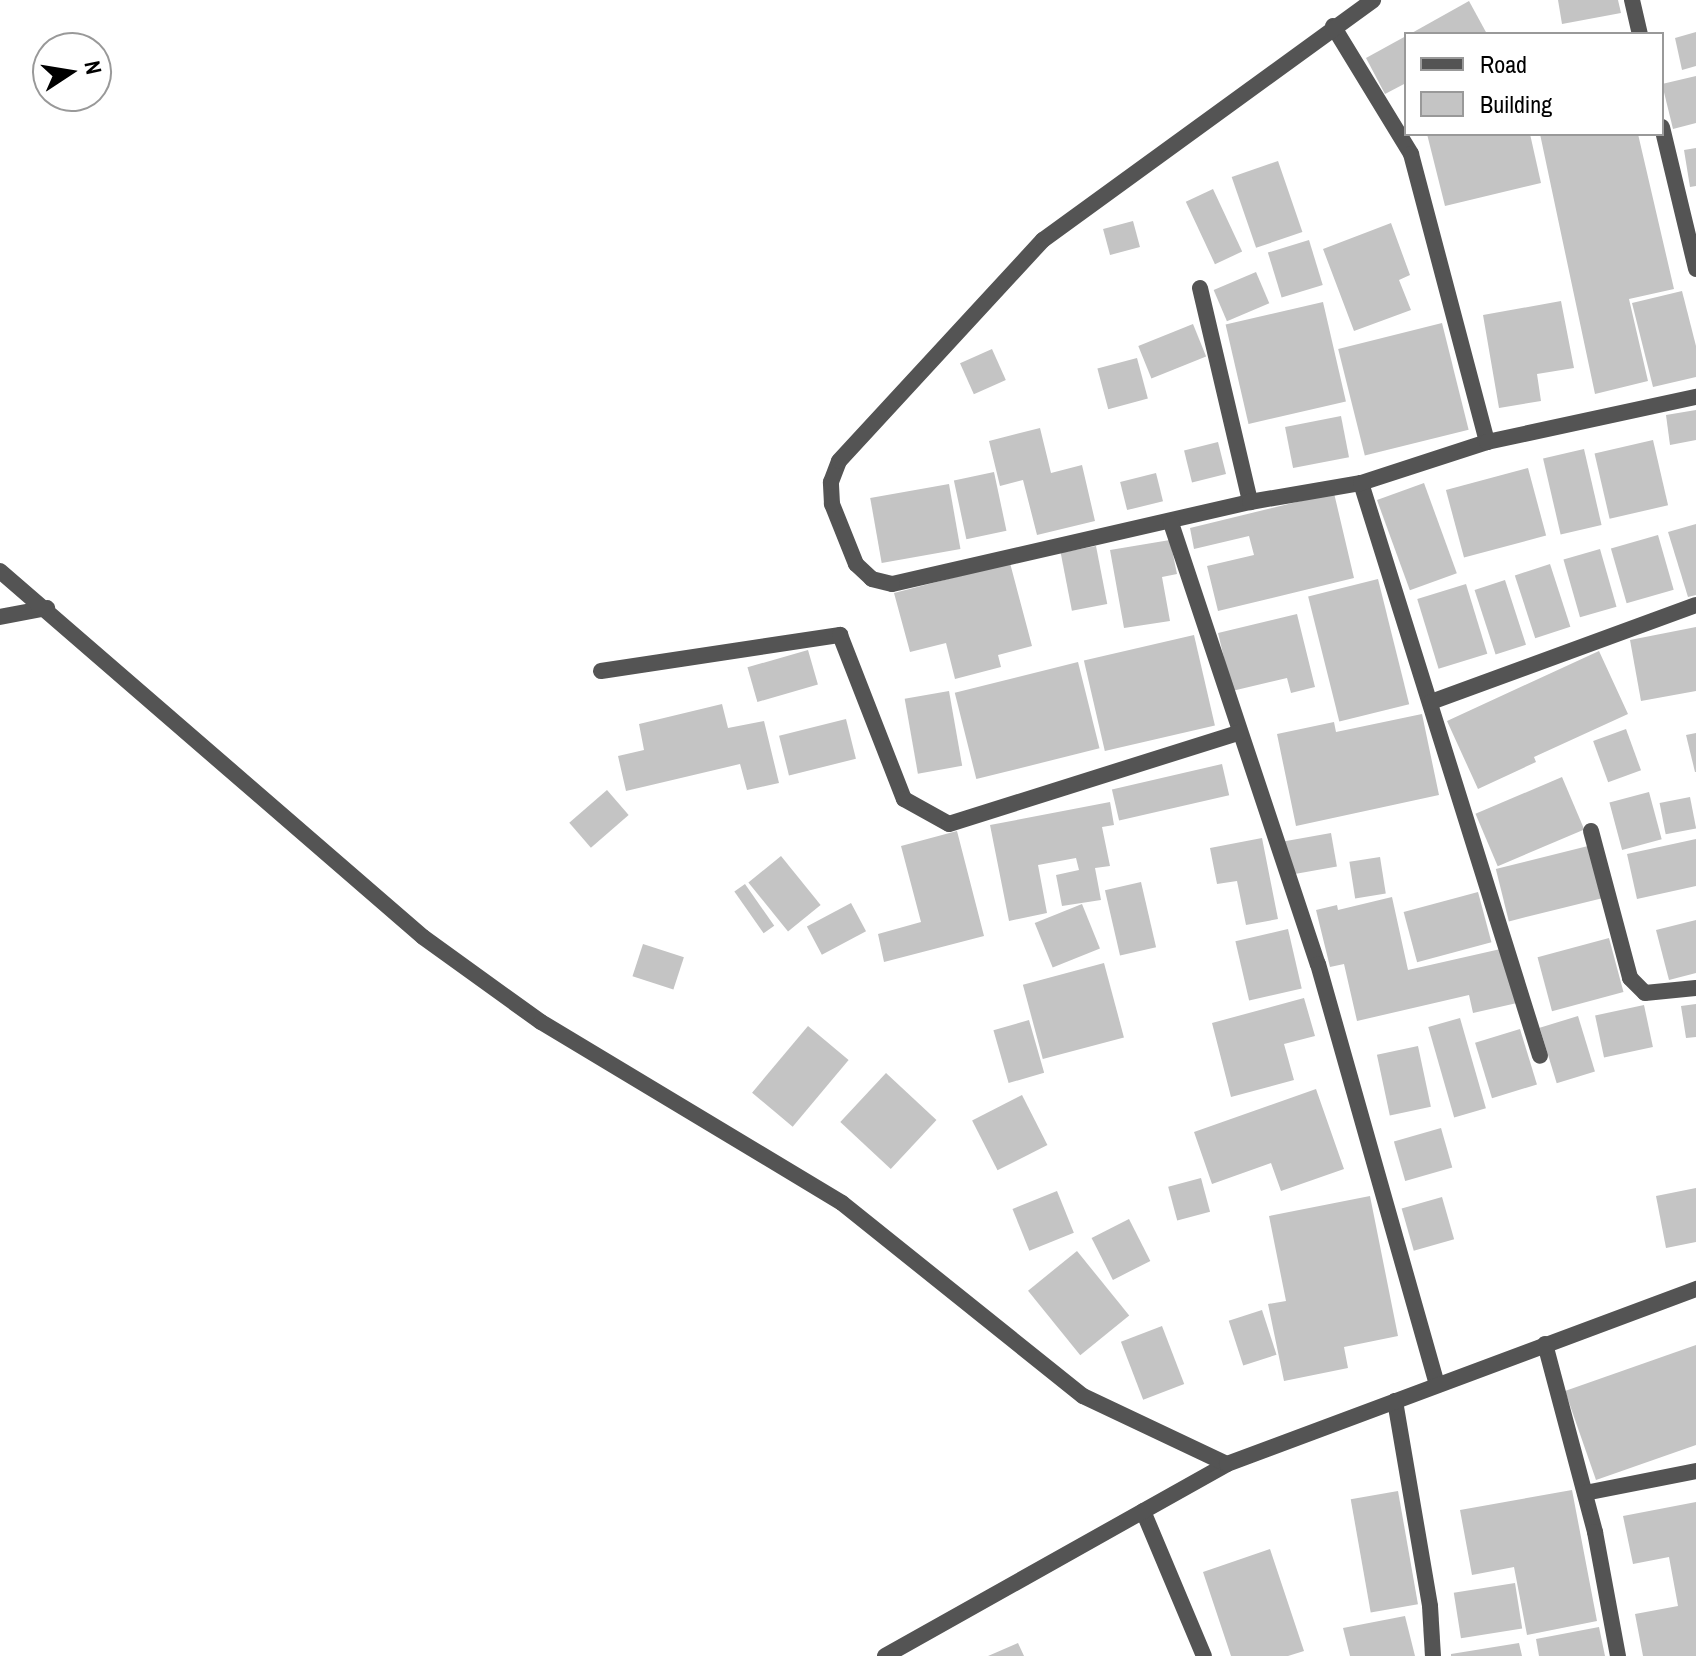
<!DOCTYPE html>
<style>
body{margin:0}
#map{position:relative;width:1696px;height:1656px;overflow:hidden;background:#fff;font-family:"Archivo Narrow",sans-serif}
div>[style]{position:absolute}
.building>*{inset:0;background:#c4c4c4;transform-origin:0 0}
.minor>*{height:16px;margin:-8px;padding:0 8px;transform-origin:8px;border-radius:8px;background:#545454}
.tertiary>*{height:16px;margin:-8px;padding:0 8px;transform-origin:8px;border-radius:8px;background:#545454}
span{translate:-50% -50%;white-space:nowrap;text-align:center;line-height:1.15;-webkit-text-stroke:7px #fff;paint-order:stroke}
.legend{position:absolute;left:1404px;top:32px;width:260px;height:104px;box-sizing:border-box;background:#fff;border:2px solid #999;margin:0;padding:10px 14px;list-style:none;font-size:24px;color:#000}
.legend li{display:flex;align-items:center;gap:16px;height:40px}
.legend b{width:40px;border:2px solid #999}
.north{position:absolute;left:32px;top:32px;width:80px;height:80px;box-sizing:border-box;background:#fff;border:2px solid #999;border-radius:50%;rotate:78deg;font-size:22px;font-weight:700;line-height:32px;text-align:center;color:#000}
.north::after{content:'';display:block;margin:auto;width:28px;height:36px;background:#000;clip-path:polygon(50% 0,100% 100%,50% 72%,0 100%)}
</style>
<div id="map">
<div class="building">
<i style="clip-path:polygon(1558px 0,1618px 0,1621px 13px,1562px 24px)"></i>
<i style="clip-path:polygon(1469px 1px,1487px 34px,1410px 34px)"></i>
<i style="clip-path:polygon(1696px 32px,1696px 66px,1682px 70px,1675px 38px)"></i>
<i style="clip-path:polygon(1406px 36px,1406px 83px,1385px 94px,1366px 58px)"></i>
<i style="clip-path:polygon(1696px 76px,1696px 123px,1673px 129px,1662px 84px)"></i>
<i style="clip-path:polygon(1427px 134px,1530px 134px,1541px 183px,1445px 206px)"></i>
<i style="clip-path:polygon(1540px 134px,1638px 134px,1674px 289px,1629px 299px,1648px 381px,1595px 394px)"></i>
<i style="clip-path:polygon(1696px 148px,1696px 186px,1690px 187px,1684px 150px)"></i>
<i style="left:1278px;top:161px;width:75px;height:49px;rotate:71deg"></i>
<i style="left:1213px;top:189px;width:69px;height:30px;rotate:65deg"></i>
<i style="left:1133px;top:221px;width:27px;height:31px;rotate:75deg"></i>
<i style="clip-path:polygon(1391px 223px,1410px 275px,1399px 280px,1411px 310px,1354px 331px,1323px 249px)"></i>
<i style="left:1309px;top:240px;width:47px;height:43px;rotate:73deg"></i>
<i style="left:1256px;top:272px;width:34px;height:46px;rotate:67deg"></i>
<i style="clip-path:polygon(1682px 291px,1696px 346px,1696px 377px,1653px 387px,1632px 303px)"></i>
<i style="clip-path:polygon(1561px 301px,1574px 368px,1537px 374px,1541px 401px,1499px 408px,1483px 315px)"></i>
<i style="left:1323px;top:302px;width:102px;height:100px;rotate:77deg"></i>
<i style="left:1442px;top:323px;width:110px;height:107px;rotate:76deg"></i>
<i style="left:1193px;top:324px;width:35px;height:59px;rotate:68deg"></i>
<i style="left:992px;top:349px;width:34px;height:35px;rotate:66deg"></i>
<i style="left:1137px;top:358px;width:42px;height:41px;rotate:75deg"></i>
<i style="clip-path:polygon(1696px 410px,1696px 440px,1670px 445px,1666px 415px)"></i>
<i style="left:1341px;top:416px;width:42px;height:57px;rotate:79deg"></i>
<i style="clip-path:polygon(1040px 428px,1051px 473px,1082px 465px,1095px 521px,1037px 535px,1023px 480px,1000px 486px,989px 441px)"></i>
<i style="left:1653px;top:440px;width:67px;height:60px;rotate:77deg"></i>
<i style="left:1218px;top:442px;width:33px;height:35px;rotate:76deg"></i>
<i style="left:1584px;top:449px;width:78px;height:42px;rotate:77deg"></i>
<i style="left:1528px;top:468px;width:70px;height:85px;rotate:75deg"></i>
<i style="left:994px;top:472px;width:60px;height:41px;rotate:78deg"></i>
<i style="left:1156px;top:473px;width:29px;height:37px;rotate:76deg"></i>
<i style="left:1424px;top:483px;width:96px;height:50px;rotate:70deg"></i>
<i style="left:949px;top:484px;width:66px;height:80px;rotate:80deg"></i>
<i style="clip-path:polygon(1334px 493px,1354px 578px,1218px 611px,1207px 566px,1254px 555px,1249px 536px,1194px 549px,1190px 528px)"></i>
<i style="clip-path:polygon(1696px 524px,1696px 595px,1688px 597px,1668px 532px)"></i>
<i style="left:1658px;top:535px;width:57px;height:49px;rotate:74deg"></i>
<i style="clip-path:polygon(1170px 540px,1177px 574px,1162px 577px,1170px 621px,1124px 628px,1110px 550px)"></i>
<i style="left:1096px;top:546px;width:59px;height:36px;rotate:79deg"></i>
<i style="left:1600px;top:549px;width:60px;height:38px;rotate:74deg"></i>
<i style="clip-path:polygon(1010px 563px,1032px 646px,998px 655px,1001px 667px,955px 679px,946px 643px,910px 652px,894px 593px)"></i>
<i style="left:1550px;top:564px;width:66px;height:37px;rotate:72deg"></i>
<i style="left:1378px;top:579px;width:129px;height:72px;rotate:76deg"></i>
<i style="left:1505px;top:580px;width:68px;height:32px;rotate:72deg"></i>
<i style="left:1466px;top:584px;width:73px;height:51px;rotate:73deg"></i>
<i style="clip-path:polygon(1297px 614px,1315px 687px,1291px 693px,1287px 678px,1232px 691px,1218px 633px)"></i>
<i style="clip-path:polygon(1696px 627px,1696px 691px,1641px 701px,1630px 640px)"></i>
<i style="left:1194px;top:635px;width:93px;height:113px;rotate:77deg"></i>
<i style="left:808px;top:650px;width:36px;height:63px;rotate:74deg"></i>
<i style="clip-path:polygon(1599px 651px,1628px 714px,1534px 757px,1536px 762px,1478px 789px,1447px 721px)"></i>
<i style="left:1078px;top:662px;width:89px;height:127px;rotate:76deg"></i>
<i style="left:949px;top:691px;width:76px;height:45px;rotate:80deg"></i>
<i style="clip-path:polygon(722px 704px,728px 728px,764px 721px,779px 783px,747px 790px,740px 764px,626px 791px,618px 756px,644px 750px,639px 724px)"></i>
<i style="clip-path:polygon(1422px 714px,1439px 795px,1296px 826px,1277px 734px,1334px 722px,1336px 732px)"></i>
<i style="left:846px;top:719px;width:41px;height:69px;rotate:76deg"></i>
<i style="left:1626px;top:729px;width:44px;height:35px;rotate:70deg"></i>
<i style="clip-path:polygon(1696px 733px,1696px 772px,1695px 772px,1686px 735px)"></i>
<i style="left:1222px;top:764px;width:32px;height:113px;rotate:77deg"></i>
<i style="left:1562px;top:777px;width:57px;height:94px;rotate:67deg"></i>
<i style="left:607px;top:790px;width:33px;height:50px;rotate:49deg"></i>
<i style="left:1649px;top:792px;width:49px;height:41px;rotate:75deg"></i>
<i style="left:1690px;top:797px;width:32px;height:31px;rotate:79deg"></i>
<i style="clip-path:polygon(1110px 802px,1114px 825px,1102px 827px,1110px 866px,1095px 868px,1101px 900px,1062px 906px,1056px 875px,1079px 870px,1076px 858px,1038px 865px,1047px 913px,1009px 921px,990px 825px)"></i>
<i style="clip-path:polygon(957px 831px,984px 936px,884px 962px,878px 934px,921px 922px,901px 846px)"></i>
<i style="left:1331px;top:833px;width:34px;height:47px;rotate:80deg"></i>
<i style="clip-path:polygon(1262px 838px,1278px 919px,1246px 925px,1237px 881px,1217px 884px,1210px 848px)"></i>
<i style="clip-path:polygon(1696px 839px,1696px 886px,1637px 899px,1627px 854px)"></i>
<i style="left:1588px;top:846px;width:54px;height:95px;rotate:76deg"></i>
<i style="left:781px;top:856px;width:63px;height:42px;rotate:51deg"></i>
<i style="left:1380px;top:857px;width:37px;height:31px;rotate:81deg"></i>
<i style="left:1141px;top:882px;width:67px;height:37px;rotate:77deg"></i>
<i style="left:745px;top:884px;width:51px;height:13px;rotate:55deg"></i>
<i style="left:1478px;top:892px;width:52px;height:77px;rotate:75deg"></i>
<i style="clip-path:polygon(1392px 897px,1408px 970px,1505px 948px,1517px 1003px,1473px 1013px,1469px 995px,1357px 1021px,1344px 964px,1330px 967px,1316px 910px,1337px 905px,1338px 910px)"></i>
<i style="left:851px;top:903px;width:32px;height:50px;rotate:62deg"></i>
<i style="left:1082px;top:904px;width:48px;height:51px;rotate:68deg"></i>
<i style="clip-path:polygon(1696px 920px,1696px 973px,1669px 980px,1656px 930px)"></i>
<i style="left:1288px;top:929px;width:61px;height:54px;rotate:77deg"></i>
<i style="left:1609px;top:938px;width:56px;height:74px;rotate:75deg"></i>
<i style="left:643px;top:944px;width:43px;height:34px;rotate:18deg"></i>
<i style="left:1104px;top:963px;width:77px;height:84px;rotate:75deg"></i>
<i style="clip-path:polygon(1304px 998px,1315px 1036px,1284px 1044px,1294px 1080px,1231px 1097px,1212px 1023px)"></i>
<i style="clip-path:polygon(1696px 1004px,1696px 1037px,1686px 1038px,1681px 1006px)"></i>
<i style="left:1644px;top:1005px;width:43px;height:50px;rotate:78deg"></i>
<i style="left:1578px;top:1016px;width:58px;height:40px;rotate:73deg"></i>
<i style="left:1460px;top:1018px;width:94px;height:33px;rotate:74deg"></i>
<i style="left:1029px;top:1020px;width:55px;height:37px;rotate:74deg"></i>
<i style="left:808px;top:1026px;width:53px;height:87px;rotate:40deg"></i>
<i style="left:1520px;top:1029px;width:58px;height:47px;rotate:73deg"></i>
<i style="left:1418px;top:1046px;width:62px;height:42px;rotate:78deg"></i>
<i style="left:886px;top:1073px;width:69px;height:67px;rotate:43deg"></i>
<i style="clip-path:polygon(1316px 1089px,1344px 1169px,1281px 1191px,1271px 1163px,1212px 1184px,1194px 1132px)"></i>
<i style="left:1022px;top:1095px;width:56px;height:56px;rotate:63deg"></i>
<i style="left:1441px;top:1128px;width:41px;height:49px;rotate:74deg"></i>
<i style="left:1201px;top:1178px;width:35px;height:34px;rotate:75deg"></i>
<i style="clip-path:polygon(1696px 1188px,1696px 1242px,1666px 1248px,1656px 1196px)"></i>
<i style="left:1057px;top:1191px;width:45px;height:48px;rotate:68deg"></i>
<i style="clip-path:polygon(1370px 1196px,1398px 1336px,1344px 1347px,1348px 1368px,1284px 1381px,1268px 1304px,1286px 1301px,1269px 1216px)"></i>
<i style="left:1442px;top:1197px;width:44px;height:42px;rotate:74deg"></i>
<i style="left:1129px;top:1219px;width:47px;height:42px;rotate:63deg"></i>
<i style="left:1077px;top:1251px;width:83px;height:63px;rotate:51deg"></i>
<i style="left:1262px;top:1310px;width:47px;height:35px;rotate:72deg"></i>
<i style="left:1162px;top:1326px;width:62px;height:44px;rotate:69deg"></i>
<i style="clip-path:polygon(1696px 1345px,1696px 1445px,1596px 1480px,1565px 1391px)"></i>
<i style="clip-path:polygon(1572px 1490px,1597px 1621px,1527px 1635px,1514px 1567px,1472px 1575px,1460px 1510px)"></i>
<i style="left:1398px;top:1491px;width:115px;height:48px;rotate:80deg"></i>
<i style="clip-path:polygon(1696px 1502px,1696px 1656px,1643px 1656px,1635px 1614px,1678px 1606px,1669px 1557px,1633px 1564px,1623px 1516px)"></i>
<i style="clip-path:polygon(1270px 1549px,1304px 1651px,1288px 1656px,1231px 1656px,1203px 1572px)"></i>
<i style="left:1515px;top:1583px;width:46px;height:62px;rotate:81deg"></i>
<i style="clip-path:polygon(1405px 1616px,1415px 1656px,1350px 1656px,1343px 1628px)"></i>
<i style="clip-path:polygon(1599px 1627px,1605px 1656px,1539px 1656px,1536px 1639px)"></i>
<i style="clip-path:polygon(1018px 1643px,1024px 1656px,988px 1656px)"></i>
<i style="clip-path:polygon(1519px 1643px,1522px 1656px,1451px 1656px,1451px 1654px)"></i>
</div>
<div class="minor">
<i style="left:1632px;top:0;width:35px;rotate:77deg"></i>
<i style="left:1333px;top:26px;width:150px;rotate:58.6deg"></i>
<i style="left:1411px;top:154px;width:298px;rotate:75.2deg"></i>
<i style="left:1662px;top:127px;width:146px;rotate:76.5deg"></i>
<i style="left:1200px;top:288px;width:220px;rotate:76.8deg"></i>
<i style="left:1250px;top:502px;width:367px;rotate:167.1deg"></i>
<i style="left:892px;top:584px;width:21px;rotate:-166deg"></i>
<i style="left:872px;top:579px;width:22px;rotate:-137deg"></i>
<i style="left:856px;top:564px;width:65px;rotate:-111.8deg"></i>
<i style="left:832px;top:504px;width:22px;rotate:-93deg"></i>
<i style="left:831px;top:482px;width:22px;rotate:-69deg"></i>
<i style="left:839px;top:461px;width:301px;rotate:-47.3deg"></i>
<i style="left:1043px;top:240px;width:408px;rotate:-36deg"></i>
<i style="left:1361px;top:483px;width:600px;rotate:72.65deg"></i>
<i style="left:1250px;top:502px;width:113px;rotate:-9.7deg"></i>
<i style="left:1361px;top:483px;width:133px;rotate:-18deg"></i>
<i style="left:1487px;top:442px;width:214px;rotate:-12.2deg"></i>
<i style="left:1171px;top:523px;width:465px;rotate:71.6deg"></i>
<i style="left:1318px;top:964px;width:437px;rotate:74.2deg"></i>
<i style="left:0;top:617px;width:48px;rotate:-10.8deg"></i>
<i style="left:601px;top:671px;width:242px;rotate:-8.6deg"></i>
<i style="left:840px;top:635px;width:176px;rotate:68.7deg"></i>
<i style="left:904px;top:799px;width:51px;rotate:29.1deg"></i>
<i style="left:949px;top:824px;width:305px;rotate:-17.5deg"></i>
<i style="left:1431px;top:702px;width:282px;rotate:-20.1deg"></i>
<i style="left:1591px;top:831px;width:152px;rotate:75.1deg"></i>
<i style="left:1630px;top:978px;width:21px;rotate:45deg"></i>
<i style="left:1645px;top:993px;width:51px;rotate:-5.6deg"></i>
<i style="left:1545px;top:1344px;width:195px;rotate:75.1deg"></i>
<i style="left:1595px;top:1532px;width:126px;rotate:79.5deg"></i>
<i style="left:1395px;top:1401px;width:208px;rotate:80.3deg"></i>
<i style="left:1430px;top:1606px;width:50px;rotate:86.6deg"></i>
<i style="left:1585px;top:1493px;width:113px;rotate:-11.2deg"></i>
<i style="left:1143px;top:1511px;width:157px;rotate:67.2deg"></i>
<i style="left:885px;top:1656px;width:392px;rotate:-29.3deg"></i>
</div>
<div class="tertiary">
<i style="left:0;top:571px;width:559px;rotate:40.87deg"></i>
<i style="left:423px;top:937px;width:145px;rotate:35.8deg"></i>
<i style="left:541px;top:1022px;width:351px;rotate:31deg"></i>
<i style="left:842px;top:1203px;width:309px;rotate:38.7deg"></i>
<i style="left:1083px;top:1396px;width:159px;rotate:25.3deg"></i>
<i style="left:1227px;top:1464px;width:501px;rotate:-20.46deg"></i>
</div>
<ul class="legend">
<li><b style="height:10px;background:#545454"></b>Road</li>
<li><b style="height:22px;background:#c4c4c4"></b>Building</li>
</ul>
<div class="north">N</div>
</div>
